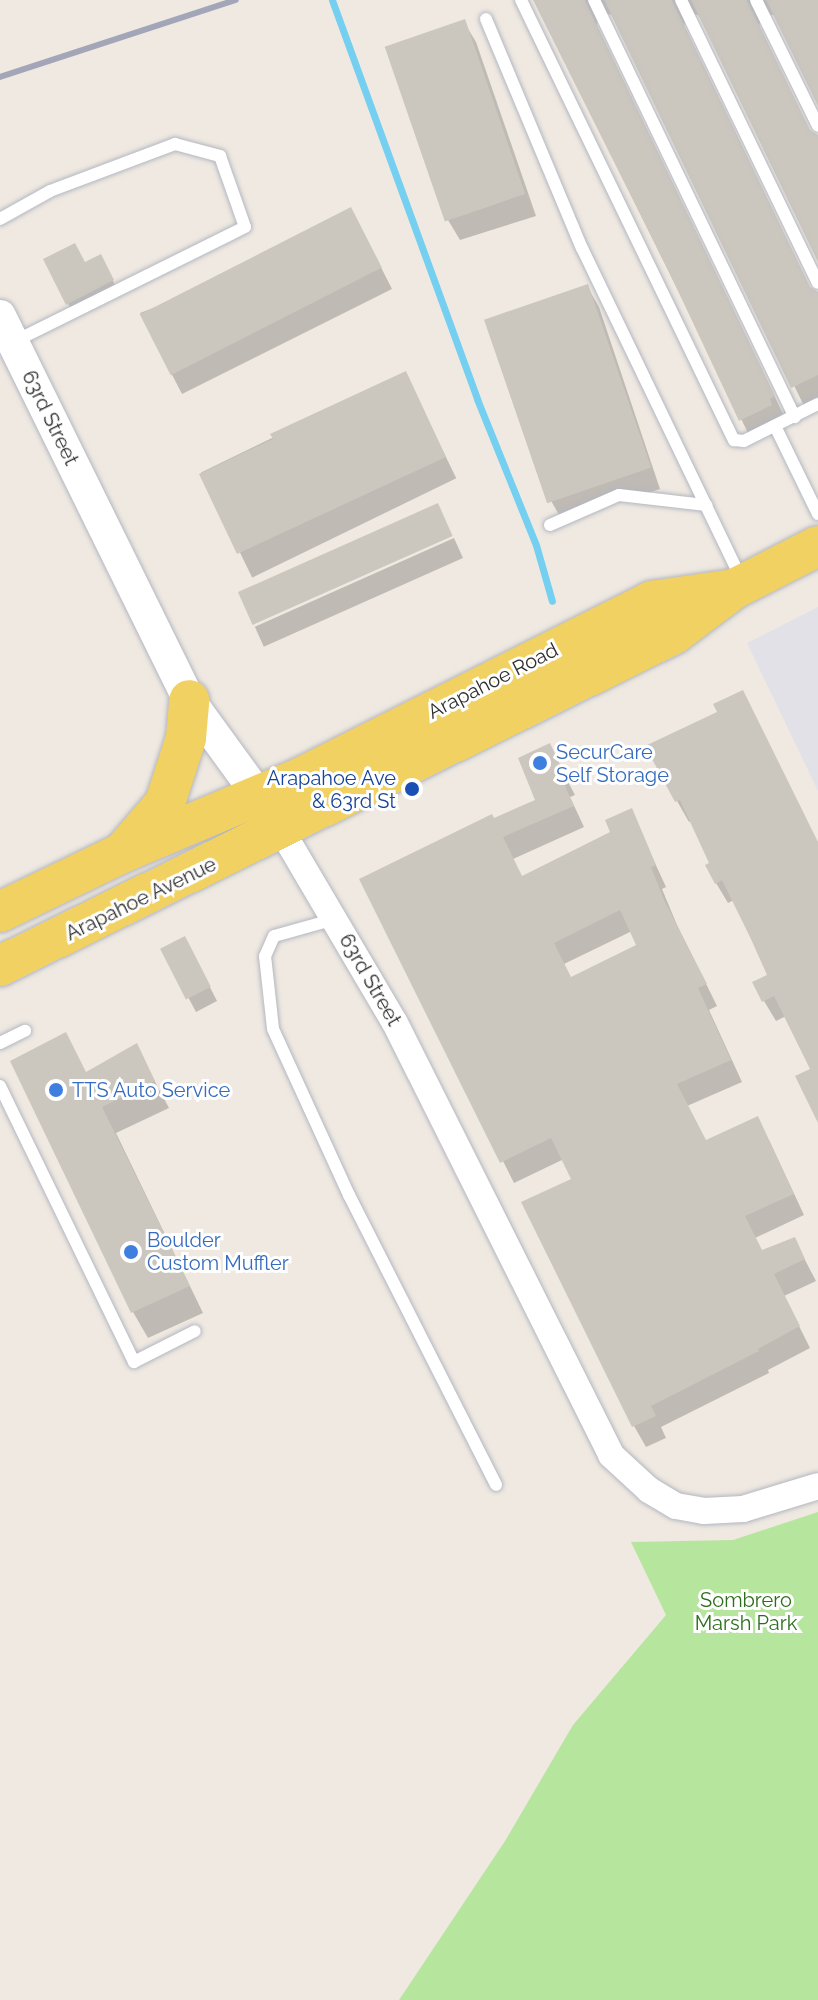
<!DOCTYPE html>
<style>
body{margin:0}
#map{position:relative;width:818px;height:2000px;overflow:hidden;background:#efe9e1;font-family:Raleway,sans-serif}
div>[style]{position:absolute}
.industrial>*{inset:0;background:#e3e1e8}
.green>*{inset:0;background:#b6e59e}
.shadow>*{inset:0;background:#0003;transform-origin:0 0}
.stream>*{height:7px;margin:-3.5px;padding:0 3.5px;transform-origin:3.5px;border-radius:3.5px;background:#75cff0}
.building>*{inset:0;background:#cbc7bf;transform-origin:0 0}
.roads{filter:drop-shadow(0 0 2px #b4b7c1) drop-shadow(0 0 2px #b4b7c1)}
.service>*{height:12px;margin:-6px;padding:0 6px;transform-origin:6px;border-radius:6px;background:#fff}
.minor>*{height:26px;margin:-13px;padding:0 13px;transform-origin:13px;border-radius:13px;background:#fff}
.tertiary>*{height:32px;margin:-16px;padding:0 16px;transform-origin:16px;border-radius:16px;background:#fff}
.primary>*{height:40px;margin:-20px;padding:0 20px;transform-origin:20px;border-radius:20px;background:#f2d163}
.rail>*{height:6px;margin:-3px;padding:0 3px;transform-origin:3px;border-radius:3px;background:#a3a6b8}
.dots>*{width:22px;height:22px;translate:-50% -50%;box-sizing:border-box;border:4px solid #fff;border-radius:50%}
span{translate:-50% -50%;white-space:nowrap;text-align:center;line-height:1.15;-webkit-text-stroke:6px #fff;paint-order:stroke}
.street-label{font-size:20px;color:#2e2e2e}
.shop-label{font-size:20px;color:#366cbe}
.left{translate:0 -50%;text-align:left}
.transit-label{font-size:20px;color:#164399}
.right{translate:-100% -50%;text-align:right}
.park-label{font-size:20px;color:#2c6e1b}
</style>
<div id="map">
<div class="industrial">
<i style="clip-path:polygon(818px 607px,818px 791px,747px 643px)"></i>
</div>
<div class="green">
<i style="clip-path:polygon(818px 1512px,818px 2000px,399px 2000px,505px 1841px,573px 1725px,666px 1615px,631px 1542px,733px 1540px)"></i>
</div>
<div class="shadow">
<i style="clip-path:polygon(535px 0,818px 0,818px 101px,776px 16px,763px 12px,759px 26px,811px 133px,818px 136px,818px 258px,701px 16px,688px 12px,684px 26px,811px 290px,818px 292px,818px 401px,805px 408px,614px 16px,603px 12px,597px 17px,597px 27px,785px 418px,752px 441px)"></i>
<i style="clip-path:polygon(464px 22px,476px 42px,536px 216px,460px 240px,448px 220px)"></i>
<i style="clip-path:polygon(362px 230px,392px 289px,182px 394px,140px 313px)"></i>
<i style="clip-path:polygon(85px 265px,108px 271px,120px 295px,76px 317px,68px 304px)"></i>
<i style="clip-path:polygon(587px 286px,599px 307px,660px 489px,562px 520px,550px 499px)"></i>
<i style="left:405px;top:373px;width:117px;height:227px;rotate:64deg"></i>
<i style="left:454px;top:538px;width:22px;height:218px;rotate:66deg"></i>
<i style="clip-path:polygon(742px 692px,818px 845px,818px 1117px,813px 1070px,786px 1016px,776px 1021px,764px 1001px,770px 976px,734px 900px,728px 903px,716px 883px,712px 863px,692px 820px,689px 822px,677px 801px,719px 713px)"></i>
<i style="clip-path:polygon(evenodd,549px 746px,575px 795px,570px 797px,584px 827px,513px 859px,522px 878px,613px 833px,631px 811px,666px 887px,662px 889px,677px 925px,717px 1006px,709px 1010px,742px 1082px,687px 1106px,706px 1142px,769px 1140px,804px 1215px,755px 1238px,762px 1252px,794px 1239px,816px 1281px,784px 1296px,810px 1348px,768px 1370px,769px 1373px,661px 1427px,666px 1438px,646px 1447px,634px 1426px,574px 1180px,564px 1159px,514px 1183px,362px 880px,538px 801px,549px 746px,632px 931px,639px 946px,571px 979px,564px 964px,632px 931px)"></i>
<i style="clip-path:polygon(163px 950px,192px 952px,217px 1001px,196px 1012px)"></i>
<i style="clip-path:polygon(136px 1046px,169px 1108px,116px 1133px,203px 1313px,148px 1338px,133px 1312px,87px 1074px)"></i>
</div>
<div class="stream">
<i style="left:332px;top:0;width:425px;rotate:70deg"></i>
<i style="left:477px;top:399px;width:157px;rotate:68deg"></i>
<i style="left:536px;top:545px;width:58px;rotate:74.1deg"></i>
</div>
<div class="building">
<i style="clip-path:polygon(533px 0,585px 0,775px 396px,770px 399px,772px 405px,739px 421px,671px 276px)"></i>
<i style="clip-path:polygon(604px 0,672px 0,810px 287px,818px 292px,818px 375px,791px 388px)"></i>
<i style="clip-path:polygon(691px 0,747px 0,810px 130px,818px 135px,818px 262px)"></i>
<i style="clip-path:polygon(766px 0,818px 0,818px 106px)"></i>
<i style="left:465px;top:19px;width:185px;height:85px;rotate:71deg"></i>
<i style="left:351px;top:207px;width:68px;height:237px;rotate:63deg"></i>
<i style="clip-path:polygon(75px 243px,85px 262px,101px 254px,114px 280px,66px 305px,43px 259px)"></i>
<i style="left:588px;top:284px;width:194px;height:110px;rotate:71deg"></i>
<i style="clip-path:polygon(406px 371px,446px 457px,237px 554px,199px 474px,273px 439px,270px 434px)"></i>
<i style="left:438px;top:503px;width:36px;height:219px;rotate:66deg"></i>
<i style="clip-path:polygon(743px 690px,818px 842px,818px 1123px,795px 1076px,810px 1069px,774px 996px,762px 1002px,752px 982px,767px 975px,750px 937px,722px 880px,715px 884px,705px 865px,709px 863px,680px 800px,675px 802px,645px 746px,717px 712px,713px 704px)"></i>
<i style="clip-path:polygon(evenodd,550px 743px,564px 773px,560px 775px,574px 806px,503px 837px,522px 876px,610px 832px,605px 820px,632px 808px,656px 865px,651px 867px,665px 902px,707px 984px,698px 988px,731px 1060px,677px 1084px,706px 1140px,758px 1116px,794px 1194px,745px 1216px,762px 1250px,795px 1237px,805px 1259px,774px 1274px,800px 1326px,758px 1349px,759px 1351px,651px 1406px,656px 1416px,632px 1427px,521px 1202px,571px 1179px,551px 1138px,500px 1163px,359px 879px,492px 814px,494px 818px,535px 800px,518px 758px,550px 743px,620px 910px,636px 945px,571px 977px,554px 943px,620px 910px)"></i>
<i style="left:185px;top:936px;width:57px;height:28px;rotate:63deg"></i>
<i style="clip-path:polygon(66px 1032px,86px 1072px,137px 1043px,155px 1081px,102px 1107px,190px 1286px,131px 1313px,10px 1061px)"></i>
</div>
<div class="roads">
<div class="service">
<i style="left:521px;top:0;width:489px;rotate:64.2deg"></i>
<i style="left:734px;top:440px;width:10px;rotate:6deg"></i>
<i style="left:744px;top:441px;width:83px;rotate:-26.6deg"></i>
<i style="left:594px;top:0;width:463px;rotate:64.3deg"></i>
<i style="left:681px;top:0;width:314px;rotate:64.2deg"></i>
<i style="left:756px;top:0;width:140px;rotate:63.8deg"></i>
<i style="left:486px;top:19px;width:248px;rotate:67.3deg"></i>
<i style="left:582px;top:248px;width:369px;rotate:64.3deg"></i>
<i style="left:0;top:219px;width:57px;rotate:-29.2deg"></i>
<i style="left:50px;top:191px;width:134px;rotate:-20.6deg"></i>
<i style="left:175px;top:144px;width:47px;rotate:14.9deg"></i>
<i style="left:220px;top:156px;width:75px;rotate:70.6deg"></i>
<i style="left:245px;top:227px;width:259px;rotate:153.6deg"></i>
<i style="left:775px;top:426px;width:98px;rotate:64deg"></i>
<i style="left:550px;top:525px;width:75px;rotate:-23.5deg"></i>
<i style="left:619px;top:495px;width:88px;rotate:6.6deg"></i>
<i style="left:335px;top:919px;width:63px;rotate:164.4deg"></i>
<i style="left:274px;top:936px;width:22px;rotate:114deg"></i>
<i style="left:265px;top:956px;width:73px;rotate:83.7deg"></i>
<i style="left:273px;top:1029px;width:183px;rotate:65.4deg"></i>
<i style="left:349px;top:1195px;width:325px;rotate:63.1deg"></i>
<i style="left:0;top:1043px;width:28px;rotate:-26deg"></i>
<i style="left:0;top:1086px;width:307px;rotate:64.1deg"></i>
<i style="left:134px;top:1362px;width:68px;rotate:-26.9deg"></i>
</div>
<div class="minor">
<i style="left:273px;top:816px;width:240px;rotate:59.5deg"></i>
<i style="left:395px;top:1023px;width:483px;rotate:63.4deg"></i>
<i style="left:611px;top:1455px;width:52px;rotate:42.6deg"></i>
<i style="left:649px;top:1490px;width:31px;rotate:31deg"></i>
<i style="left:676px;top:1506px;width:28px;rotate:10deg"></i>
<i style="left:704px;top:1511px;width:39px;rotate:-3deg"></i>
<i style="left:743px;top:1509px;width:78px;rotate:-17deg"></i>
</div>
<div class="tertiary">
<i style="left:0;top:316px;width:428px;rotate:63.8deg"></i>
<i style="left:189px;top:700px;width:117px;rotate:54deg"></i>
</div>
<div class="primary">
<i style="left:128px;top:846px;width:57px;rotate:-49.3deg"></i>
<i style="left:165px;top:803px;width:68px;rotate:-72.1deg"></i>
<i style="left:186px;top:738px;width:38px;rotate:-85deg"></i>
<i style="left:0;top:912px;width:136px;rotate:-25.8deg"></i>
<i style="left:122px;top:853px;width:195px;rotate:-22.9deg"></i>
<i style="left:302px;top:777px;width:392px;rotate:-26.7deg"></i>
<i style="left:652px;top:601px;width:77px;rotate:-8.2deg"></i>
<i style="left:0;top:966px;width:751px;rotate:-26.22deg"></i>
<i style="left:674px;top:634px;width:75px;rotate:-36.9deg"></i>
<i style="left:734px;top:589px;width:94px;rotate:-27.1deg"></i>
</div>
</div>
<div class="rail">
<i style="left:0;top:77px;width:248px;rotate:-18.1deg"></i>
</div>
<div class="dots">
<i style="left:540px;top:763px;background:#3f7fe0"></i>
<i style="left:412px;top:789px;background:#1a4fb4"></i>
<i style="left:56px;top:1090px;background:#3f7fe0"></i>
<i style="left:131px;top:1252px;background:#3f7fe0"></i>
</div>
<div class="street-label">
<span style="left:50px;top:418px;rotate:64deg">63rd Street</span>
<span style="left:493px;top:681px;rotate:-27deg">Arapahoe Road</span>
<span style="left:141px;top:899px;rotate:-26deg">Arapahoe Avenue</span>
<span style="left:370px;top:980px;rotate:60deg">63rd Street</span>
</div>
<div class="shop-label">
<span class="left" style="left:556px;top:764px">SecurCare<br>Self Storage</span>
<span class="left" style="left:72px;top:1090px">TTS Auto Service</span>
<span class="left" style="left:147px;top:1252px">Boulder<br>Custom Muffler</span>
</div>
<div class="transit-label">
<span class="right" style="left:396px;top:790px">Arapahoe Ave<br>&amp; 63rd St</span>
</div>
<div class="park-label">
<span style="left:746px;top:1612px">Sombrero<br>Marsh Park</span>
</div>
</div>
